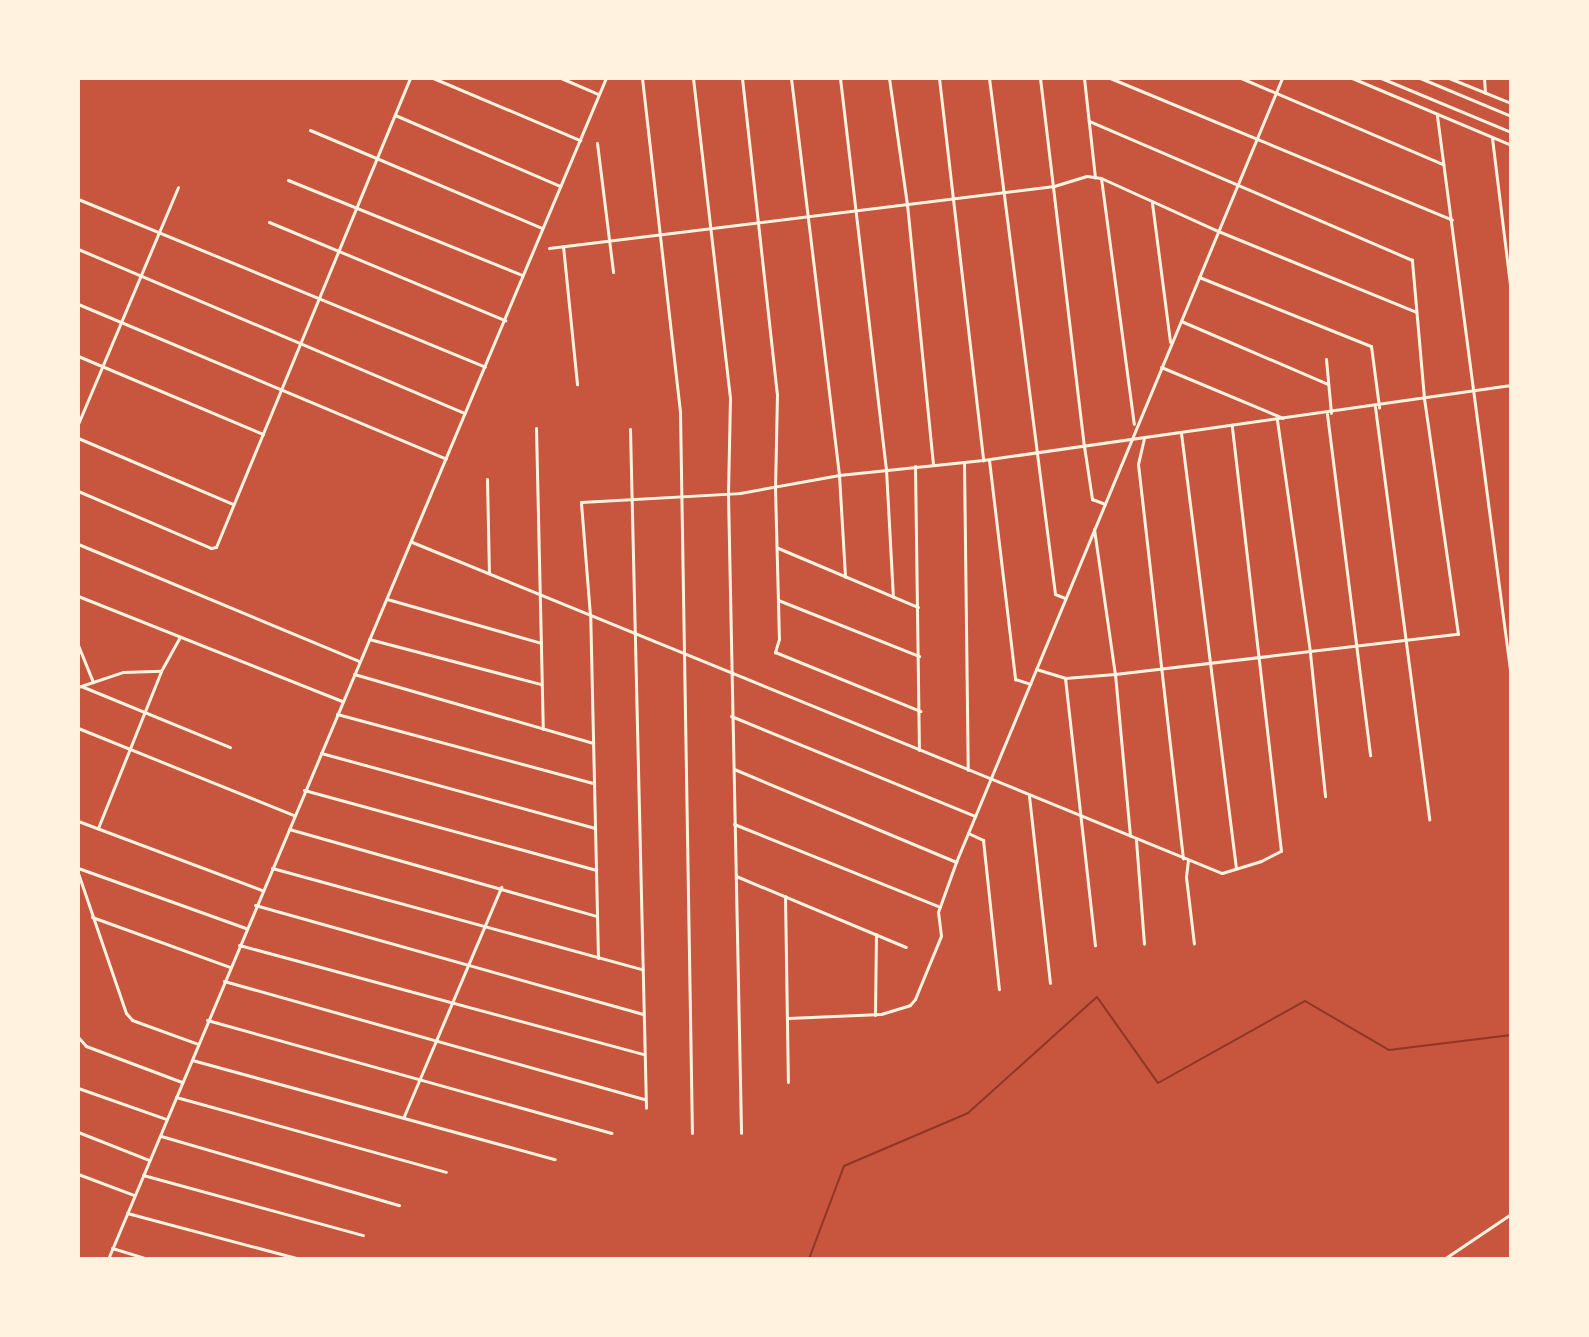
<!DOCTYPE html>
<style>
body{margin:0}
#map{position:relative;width:1589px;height:1337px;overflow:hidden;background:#c8553d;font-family:"Golos Text",sans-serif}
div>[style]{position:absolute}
.stream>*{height:2px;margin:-1px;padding:0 1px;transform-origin:1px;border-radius:1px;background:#8f3625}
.minor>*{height:3px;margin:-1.5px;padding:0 1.5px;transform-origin:1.5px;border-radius:1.5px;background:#fff3e0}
.tertiary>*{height:3px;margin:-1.5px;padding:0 1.5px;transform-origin:1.5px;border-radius:1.5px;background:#fff3e0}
span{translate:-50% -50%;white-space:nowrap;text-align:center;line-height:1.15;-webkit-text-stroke:6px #fff3e0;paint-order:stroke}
.frame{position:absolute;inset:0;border:80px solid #fff3e0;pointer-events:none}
</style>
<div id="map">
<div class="stream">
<i style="left:809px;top:1259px;width:99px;rotate:-69.4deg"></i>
<i style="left:844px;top:1166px;width:135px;rotate:-23.1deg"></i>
<i style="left:968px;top:1113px;width:173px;rotate:-42deg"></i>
<i style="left:1097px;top:997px;width:105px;rotate:54.7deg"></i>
<i style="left:1158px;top:1083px;width:168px;rotate:-29.2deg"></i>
<i style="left:1305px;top:1001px;width:97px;rotate:30.3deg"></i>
<i style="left:1389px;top:1050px;width:123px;rotate:-7deg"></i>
</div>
<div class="minor">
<i style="left:433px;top:78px;width:160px;rotate:22.9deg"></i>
<i style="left:561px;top:78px;width:40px;rotate:23.4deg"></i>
<i style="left:642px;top:78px;width:336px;rotate:83.5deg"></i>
<i style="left:680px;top:412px;width:721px;rotate:89.05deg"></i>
<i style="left:693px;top:78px;width:322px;rotate:83.4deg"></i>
<i style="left:730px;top:398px;width:96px;rotate:91.2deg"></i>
<i style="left:728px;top:494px;width:639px;rotate:88.83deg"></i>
<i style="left:742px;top:78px;width:318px;rotate:83.7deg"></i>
<i style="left:777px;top:394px;width:94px;rotate:91.2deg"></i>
<i style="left:775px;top:488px;width:151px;rotate:88.5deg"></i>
<i style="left:779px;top:639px;width:14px;rotate:107deg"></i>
<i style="left:775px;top:652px;width:157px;rotate:22.1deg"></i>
<i style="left:791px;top:78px;width:400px;rotate:83.1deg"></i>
<i style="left:839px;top:475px;width:102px;rotate:86.6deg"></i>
<i style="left:840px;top:78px;width:394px;rotate:83.3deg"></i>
<i style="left:886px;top:469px;width:128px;rotate:86.9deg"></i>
<i style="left:889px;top:78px;width:127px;rotate:81.9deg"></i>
<i style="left:907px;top:204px;width:261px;rotate:84.3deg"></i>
<i style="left:939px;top:78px;width:385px;rotate:83.4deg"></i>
<i style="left:989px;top:78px;width:520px;rotate:82.71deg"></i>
<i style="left:1055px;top:594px;width:11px;rotate:22deg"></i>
<i style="left:1040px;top:78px;width:371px;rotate:83.2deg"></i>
<i style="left:1084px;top:446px;width:54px;rotate:81.4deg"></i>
<i style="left:1092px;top:499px;width:14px;rotate:21deg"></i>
<i style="left:1084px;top:78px;width:100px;rotate:83.7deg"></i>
<i style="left:1110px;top:78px;width:370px;rotate:22.5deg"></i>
<i style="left:1241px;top:78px;width:220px;rotate:23.1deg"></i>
<i style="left:1352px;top:78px;width:173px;rotate:22.8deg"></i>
<i style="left:1449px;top:78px;width:67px;rotate:22deg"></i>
<i style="left:1484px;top:78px;width:15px;rotate:86deg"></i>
<i style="left:395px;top:115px;width:180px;rotate:23.3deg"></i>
<i style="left:1437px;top:116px;width:566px;rotate:82.49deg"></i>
<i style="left:310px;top:130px;width:252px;rotate:22.9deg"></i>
<i style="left:1492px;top:138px;width:156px;rotate:83deg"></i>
<i style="left:597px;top:143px;width:130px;rotate:82.9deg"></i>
<i style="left:1101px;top:178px;width:248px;rotate:82.4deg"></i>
<i style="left:288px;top:180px;width:253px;rotate:22.1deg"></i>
<i style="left:78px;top:199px;width:440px;rotate:22.4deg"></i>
<i style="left:1152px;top:203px;width:140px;rotate:82.6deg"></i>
<i style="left:269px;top:222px;width:256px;rotate:22.6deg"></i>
<i style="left:563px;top:246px;width:139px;rotate:84.2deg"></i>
<i style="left:549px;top:248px;width:509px;rotate:-7deg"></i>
<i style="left:1054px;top:186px;width:34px;rotate:-17deg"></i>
<i style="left:1087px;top:176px;width:14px;rotate:8deg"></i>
<i style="left:1101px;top:178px;width:128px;rotate:24.4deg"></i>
<i style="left:1218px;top:231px;width:214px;rotate:22.2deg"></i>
<i style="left:78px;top:249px;width:420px;rotate:23deg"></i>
<i style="left:1199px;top:277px;width:185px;rotate:21.9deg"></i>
<i style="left:1371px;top:346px;width:62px;rotate:82.5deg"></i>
<i style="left:78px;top:304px;width:399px;rotate:22.8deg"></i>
<i style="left:1181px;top:321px;width:160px;rotate:23.2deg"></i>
<i style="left:78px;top:356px;width:201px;rotate:22.9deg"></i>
<i style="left:1326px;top:359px;width:54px;rotate:84.7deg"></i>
<i style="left:1161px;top:367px;width:132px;rotate:22.7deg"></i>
<i style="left:1375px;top:407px;width:416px;rotate:82.5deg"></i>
<i style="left:1327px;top:414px;width:344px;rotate:82.8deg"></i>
<i style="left:1277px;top:420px;width:235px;rotate:81.9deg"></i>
<i style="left:1310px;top:653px;width:144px;rotate:84deg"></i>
<i style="left:78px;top:424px;width:257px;rotate:-67.1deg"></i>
<i style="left:536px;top:428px;width:301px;rotate:88.7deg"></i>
<i style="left:630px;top:429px;width:679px;rotate:88.65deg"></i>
<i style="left:1181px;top:433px;width:439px;rotate:82.8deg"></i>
<i style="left:78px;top:438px;width:168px;rotate:23.1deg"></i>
<i style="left:1144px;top:438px;width:27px;rotate:103deg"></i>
<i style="left:1138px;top:464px;width:397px;rotate:83.5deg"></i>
<i style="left:989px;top:460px;width:221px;rotate:83.2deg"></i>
<i style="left:1015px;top:679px;width:16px;rotate:18deg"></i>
<i style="left:964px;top:462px;width:308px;rotate:89.3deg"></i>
<i style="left:915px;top:466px;width:284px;rotate:89.2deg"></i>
<i style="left:487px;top:479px;width:94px;rotate:88.8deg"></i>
<i style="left:78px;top:491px;width:145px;rotate:23.2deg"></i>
<i style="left:211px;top:548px;width:5px;rotate:-11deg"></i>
<i style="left:216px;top:547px;width:508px;rotate:-67.53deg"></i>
<i style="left:1094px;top:529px;width:147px;rotate:81.8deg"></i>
<i style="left:1115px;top:674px;width:162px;rotate:84.7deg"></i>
<i style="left:412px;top:542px;width:875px;rotate:22.23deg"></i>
<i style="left:1222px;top:873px;width:41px;rotate:-17.1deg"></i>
<i style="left:1261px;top:861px;width:22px;rotate:-27deg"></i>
<i style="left:1281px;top:851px;width:429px;rotate:-96.6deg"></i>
<i style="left:78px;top:544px;width:304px;rotate:22.6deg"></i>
<i style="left:778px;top:548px;width:152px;rotate:22.9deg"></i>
<i style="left:78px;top:596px;width:284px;rotate:21.7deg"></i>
<i style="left:387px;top:599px;width:160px;rotate:15.9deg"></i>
<i style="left:778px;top:600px;width:152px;rotate:21.7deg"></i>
<i style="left:369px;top:639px;width:177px;rotate:14.7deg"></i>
<i style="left:78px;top:645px;width:40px;rotate:68deg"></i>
<i style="left:1036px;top:669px;width:30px;rotate:17deg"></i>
<i style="left:1065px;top:678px;width:50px;rotate:-4.6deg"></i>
<i style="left:1115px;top:674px;width:345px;rotate:-6.7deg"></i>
<i style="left:1458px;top:634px;width:238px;rotate:-98.2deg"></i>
<i style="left:1424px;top:398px;width:139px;rotate:-95deg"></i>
<i style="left:1412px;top:260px;width:352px;rotate:-156.7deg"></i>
<i style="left:354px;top:674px;width:249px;rotate:16.1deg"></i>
<i style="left:1065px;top:678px;width:269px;rotate:83.6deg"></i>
<i style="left:81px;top:686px;width:161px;rotate:22.3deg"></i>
<i style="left:78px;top:687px;width:47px;rotate:-18.4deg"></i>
<i style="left:123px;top:672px;width:38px;rotate:-2deg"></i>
<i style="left:161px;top:671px;width:38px;rotate:-61deg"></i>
<i style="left:337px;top:714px;width:264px;rotate:15.1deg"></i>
<i style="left:731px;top:716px;width:264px;rotate:22.3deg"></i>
<i style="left:78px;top:728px;width:232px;rotate:22deg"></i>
<i style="left:321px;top:753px;width:284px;rotate:15.3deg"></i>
<i style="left:734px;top:769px;width:241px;rotate:22.7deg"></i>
<i style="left:304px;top:790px;width:303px;rotate:15.3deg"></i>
<i style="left:1029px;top:796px;width:188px;rotate:83.6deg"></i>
<i style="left:78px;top:821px;width:197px;rotate:20.6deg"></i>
<i style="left:734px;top:824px;width:222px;rotate:21.9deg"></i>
<i style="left:98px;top:828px;width:169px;rotate:-68.1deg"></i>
<i style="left:289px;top:829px;width:320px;rotate:15.8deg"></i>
<i style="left:968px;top:833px;width:17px;rotate:25deg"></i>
<i style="left:983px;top:840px;width:150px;rotate:83.9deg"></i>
<i style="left:1136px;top:840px;width:104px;rotate:85.6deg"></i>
<i style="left:1188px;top:860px;width:17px;rotate:97deg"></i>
<i style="left:1186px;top:877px;width:67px;rotate:83.2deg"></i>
<i style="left:78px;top:868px;width:178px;rotate:19.7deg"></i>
<i style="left:272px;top:868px;width:384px;rotate:15.3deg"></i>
<i style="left:78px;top:873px;width:148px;rotate:71.1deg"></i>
<i style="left:126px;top:1013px;width:9px;rotate:49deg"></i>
<i style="left:132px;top:1020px;width:70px;rotate:20deg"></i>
<i style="left:736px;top:876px;width:184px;rotate:22.7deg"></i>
<i style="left:785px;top:896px;width:186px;rotate:89.1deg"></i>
<i style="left:255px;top:905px;width:403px;rotate:15.7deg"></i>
<i style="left:92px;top:917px;width:147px;rotate:19.9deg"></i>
<i style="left:239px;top:945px;width:419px;rotate:15.1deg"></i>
<i style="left:598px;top:958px;width:343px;rotate:-91.3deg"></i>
<i style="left:590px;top:615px;width:113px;rotate:-94.6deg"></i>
<i style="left:581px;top:502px;width:159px;rotate:-3.2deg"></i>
<i style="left:740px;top:493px;width:101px;rotate:-10.3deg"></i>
<i style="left:839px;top:475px;width:145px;rotate:-5.9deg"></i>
<i style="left:983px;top:460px;width:533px;rotate:-8.08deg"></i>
<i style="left:224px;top:981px;width:436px;rotate:15.7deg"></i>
<i style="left:875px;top:1015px;width:81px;rotate:-89.3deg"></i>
<i style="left:788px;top:1018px;width:93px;rotate:-2.5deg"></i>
<i style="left:881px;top:1014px;width:30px;rotate:-17deg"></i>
<i style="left:910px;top:1005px;width:8px;rotate:-50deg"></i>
<i style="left:915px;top:999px;width:68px;rotate:-67.6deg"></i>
<i style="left:941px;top:936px;width:24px;rotate:-97deg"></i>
<i style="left:938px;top:912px;width:53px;rotate:-70.2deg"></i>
<i style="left:956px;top:862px;width:849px;rotate:-67.42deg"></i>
<i style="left:207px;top:1020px;width:420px;rotate:15.6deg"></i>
<i style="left:78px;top:1037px;width:12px;rotate:48deg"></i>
<i style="left:86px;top:1046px;width:103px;rotate:20.6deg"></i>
<i style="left:192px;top:1060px;width:376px;rotate:15.3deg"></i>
<i style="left:78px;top:1088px;width:93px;rotate:19.4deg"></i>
<i style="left:176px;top:1097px;width:280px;rotate:15.5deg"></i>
<i style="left:404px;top:1116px;width:249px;rotate:-67deg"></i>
<i style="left:78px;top:1132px;width:76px;rotate:21.5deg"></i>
<i style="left:161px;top:1136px;width:248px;rotate:16.2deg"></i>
<i style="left:78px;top:1174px;width:60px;rotate:20.6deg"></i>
<i style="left:143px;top:1175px;width:228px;rotate:15.3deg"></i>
<i style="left:127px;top:1213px;width:179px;rotate:14.9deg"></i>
<i style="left:112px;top:1248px;width:39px;rotate:17deg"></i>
<i style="left:108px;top:1259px;width:1282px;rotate:-67.14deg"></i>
<i style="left:1444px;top:1259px;width:81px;rotate:-33.9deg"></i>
</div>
<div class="tertiary">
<i style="left:1381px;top:78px;width:141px;rotate:22.6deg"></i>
<i style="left:1420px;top:78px;width:99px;rotate:22.7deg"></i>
</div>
<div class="frame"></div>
</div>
